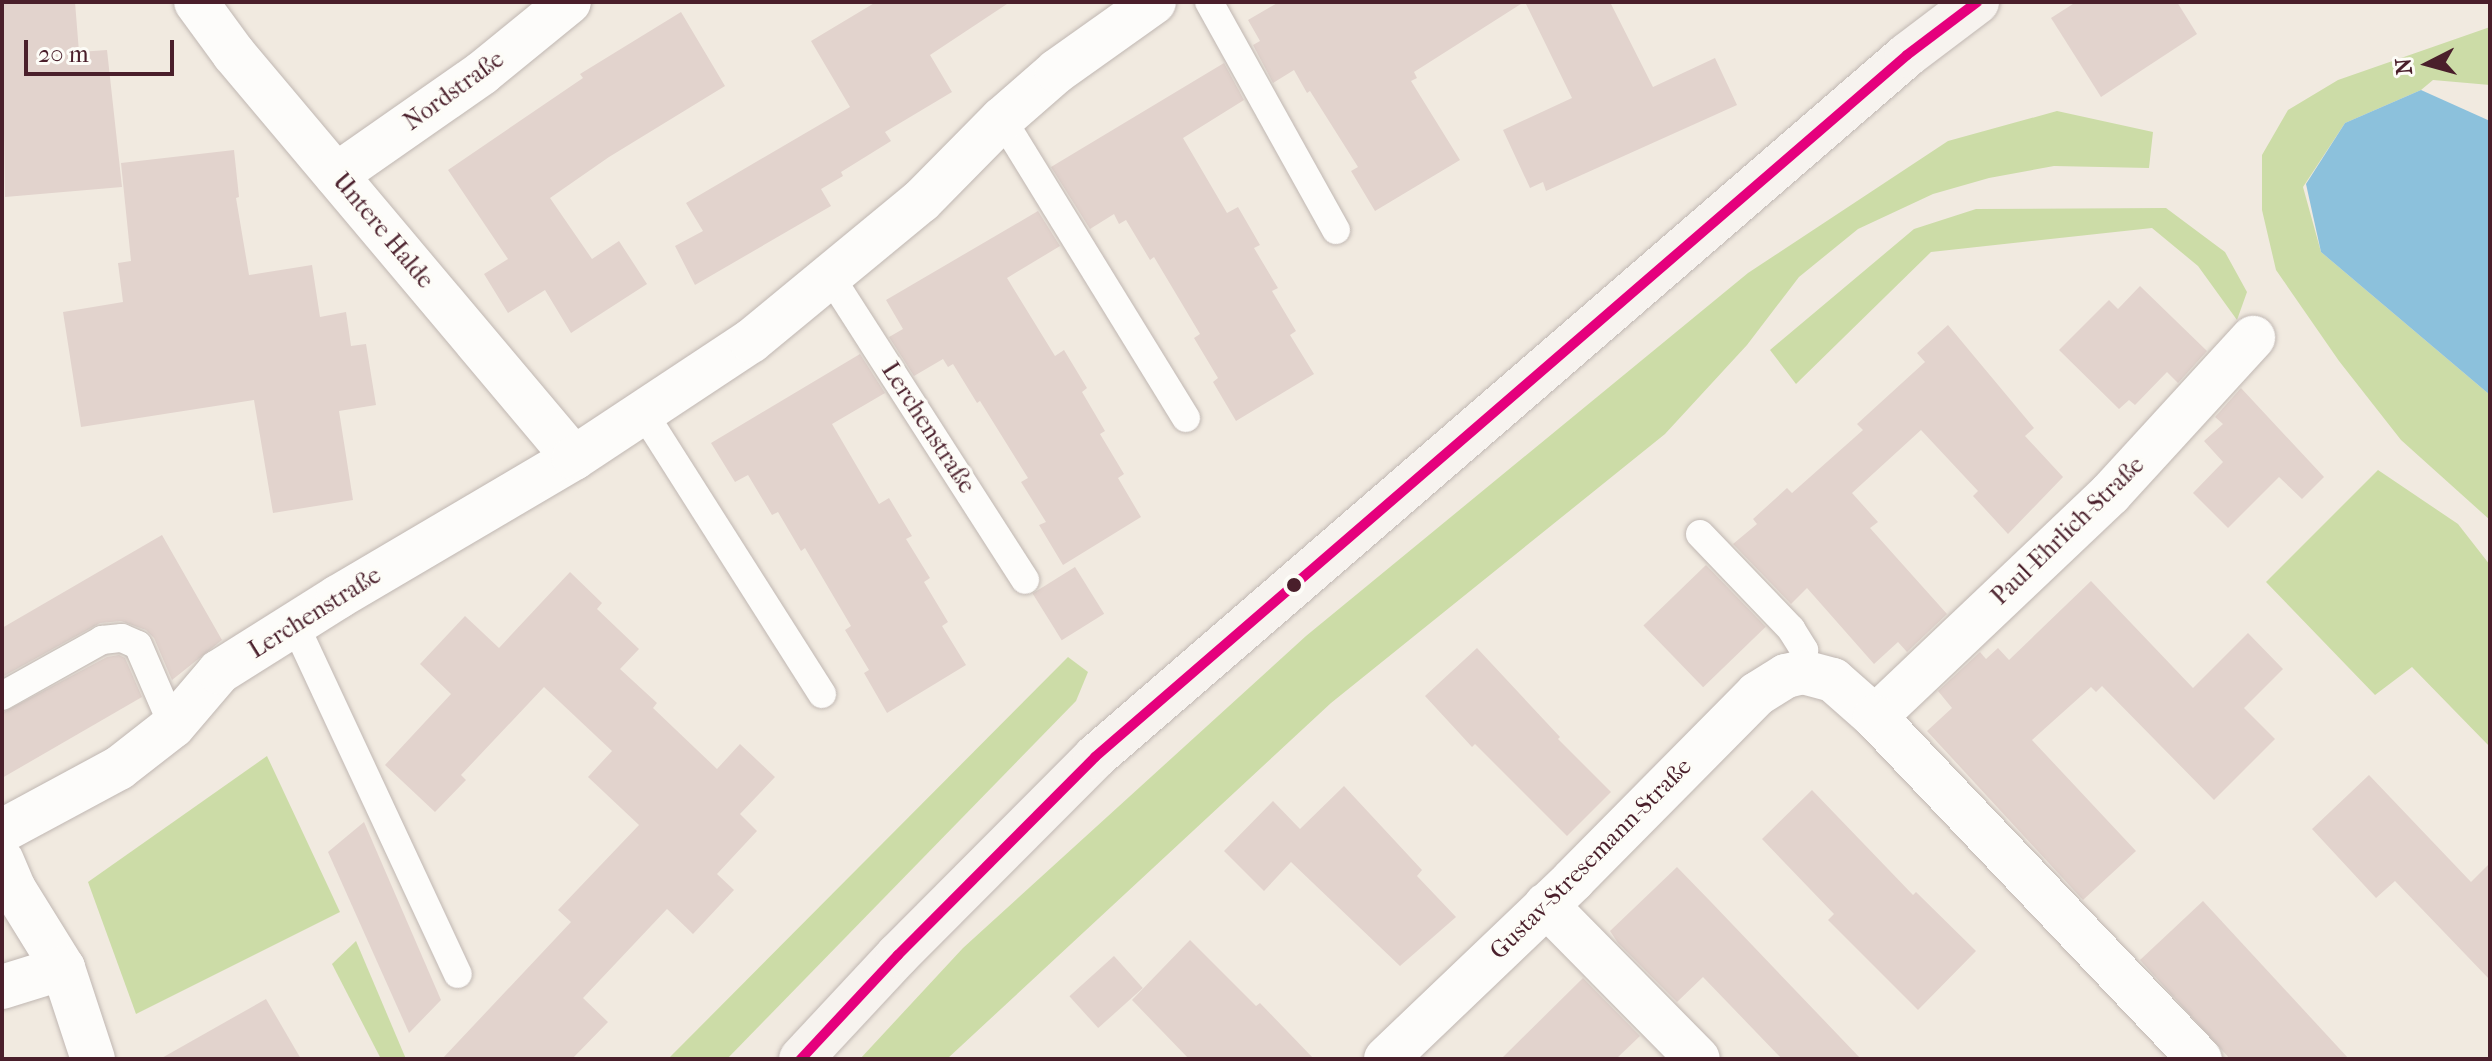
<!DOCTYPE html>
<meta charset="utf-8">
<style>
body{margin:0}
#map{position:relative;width:2492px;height:1061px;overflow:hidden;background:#f1eae0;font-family:"IM FELL French Canon",serif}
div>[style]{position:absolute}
.green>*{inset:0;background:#ccdca7}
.water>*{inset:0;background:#8cc1dc}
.building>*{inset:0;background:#e2d3cd;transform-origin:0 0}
.roads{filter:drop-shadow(0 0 2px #c0b7b2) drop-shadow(0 0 2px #c0b7b2)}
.lane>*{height:28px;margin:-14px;padding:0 14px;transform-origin:14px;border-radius:14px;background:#fdfcfa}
.street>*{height:44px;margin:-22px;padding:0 22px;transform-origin:22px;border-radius:22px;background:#fdfcfa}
.secondary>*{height:44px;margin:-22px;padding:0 22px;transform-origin:22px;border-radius:22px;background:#f7f3ef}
.bus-1>*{height:10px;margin:-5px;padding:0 5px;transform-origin:5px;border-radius:5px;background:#e5007d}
.dots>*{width:22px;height:22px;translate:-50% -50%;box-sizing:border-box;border:4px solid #fdfcf7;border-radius:50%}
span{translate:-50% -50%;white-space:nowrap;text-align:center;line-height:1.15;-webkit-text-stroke:7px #fdfcf7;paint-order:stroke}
.street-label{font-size:24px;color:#4a1f2b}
.frame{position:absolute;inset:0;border:4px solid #4a1f2b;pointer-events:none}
.north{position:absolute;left:2388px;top:24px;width:80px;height:80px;-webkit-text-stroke:6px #fdfcf7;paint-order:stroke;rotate:264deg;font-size:22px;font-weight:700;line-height:32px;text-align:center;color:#4a1f2b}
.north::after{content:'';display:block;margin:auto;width:28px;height:36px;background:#4a1f2b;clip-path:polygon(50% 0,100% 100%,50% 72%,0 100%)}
.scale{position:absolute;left:24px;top:40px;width:150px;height:36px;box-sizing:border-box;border:4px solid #4a1f2b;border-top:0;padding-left:10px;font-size:24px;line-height:28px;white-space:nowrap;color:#4a1f2b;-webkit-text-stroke:6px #fdfcf7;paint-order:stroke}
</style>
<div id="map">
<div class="green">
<i style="clip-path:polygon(2490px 27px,2490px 85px,2433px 80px,2421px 90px,2345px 123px,2303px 187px,2321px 252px,2490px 395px,2490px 520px,2401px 440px,2339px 361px,2276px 270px,2262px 210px,2262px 155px,2288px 110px,2338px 80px)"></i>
<i style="clip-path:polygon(2057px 111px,2153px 132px,2149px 168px,2054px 166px,1989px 178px,1933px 194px,1858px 229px,1799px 277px,1747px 345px,1665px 434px,1331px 703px,947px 1059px,860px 1059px,963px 948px,1306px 636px,1748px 273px,1948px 141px)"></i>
<i style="clip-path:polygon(2166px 208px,2225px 252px,2247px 292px,2237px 320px,2198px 266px,2152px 228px,1931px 252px,1796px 384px,1770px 350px,1914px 229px,1976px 209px)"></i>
<i style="clip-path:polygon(2378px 470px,2458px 524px,2490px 565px,2490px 747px,2412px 667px,2375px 695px,2266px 582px)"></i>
<i style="clip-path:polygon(1068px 657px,1088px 672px,1076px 701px,727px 1059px,668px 1059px)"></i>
<i style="clip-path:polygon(267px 756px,340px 912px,136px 1014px,88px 882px)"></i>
<i style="clip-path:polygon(356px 941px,406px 1059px,381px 1059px,332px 964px)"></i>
</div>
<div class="water">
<i style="clip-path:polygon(2421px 90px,2490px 121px,2490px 395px,2321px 252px,2306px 184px,2345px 123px)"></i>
</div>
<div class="building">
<i style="clip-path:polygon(2px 2px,75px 2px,79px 52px,107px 50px,122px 187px,5px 197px)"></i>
<i style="clip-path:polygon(876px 2px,1010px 2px,930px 55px,952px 92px,885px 132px,891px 141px,841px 172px,843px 176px,821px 189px,831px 206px,695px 285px,675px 246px,703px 231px,686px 203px,850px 107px,811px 41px)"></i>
<i style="clip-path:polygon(1279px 2px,1524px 2px,1414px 72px,1417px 78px,1411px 81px,1460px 160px,1375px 211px,1351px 171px,1358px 167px,1310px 91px,1307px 93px,1294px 70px,1273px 83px,1253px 45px,1260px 41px,1248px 20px)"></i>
<i style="clip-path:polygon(1525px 2px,1610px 2px,1653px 87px,1715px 58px,1737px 105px,1546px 191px,1543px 182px,1530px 188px,1503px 130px,1572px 98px)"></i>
<i style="clip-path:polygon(2076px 2px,2177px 2px,2197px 34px,2101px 97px,2051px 18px)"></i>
<i style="clip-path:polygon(681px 12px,725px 86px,609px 157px,550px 198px,592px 259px,619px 241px,647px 284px,571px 333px,545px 290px,508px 313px,484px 274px,508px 259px,448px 170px,583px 78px,580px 74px)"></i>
<i style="clip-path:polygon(1224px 63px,1244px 100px,1183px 138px,1227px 213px,1238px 207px,1260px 245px,1254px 248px,1278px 288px,1272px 291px,1296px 331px,1290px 335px,1314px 374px,1236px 421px,1213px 382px,1218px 378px,1194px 338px,1200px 334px,1154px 257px,1150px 260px,1126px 220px,1119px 224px,1114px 214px,1090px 229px,1051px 167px)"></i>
<i style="clip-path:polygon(234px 150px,239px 197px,236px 198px,249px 275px,312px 265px,320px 317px,346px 312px,351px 346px,366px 344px,376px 405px,339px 411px,353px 500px,273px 513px,254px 400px,81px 427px,63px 312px,123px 302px,118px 263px,131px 261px,121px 163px)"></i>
<i style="clip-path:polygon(1038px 211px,1060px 246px,1007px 278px,1055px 356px,1064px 350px,1087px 388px,1082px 392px,1105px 431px,1100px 434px,1124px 474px,1118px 478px,1141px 517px,1063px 565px,1039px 525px,1046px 522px,1021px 482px,1028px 478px,980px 401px,977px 403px,953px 364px,948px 367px,943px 359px,914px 376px,889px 337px,903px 329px,886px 300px)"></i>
<i style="clip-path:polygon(2140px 286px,2207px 351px,2178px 383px,2167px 372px,2135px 405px,2129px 400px,2119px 409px,2059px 350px,2109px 300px,2118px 309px)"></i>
<i style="clip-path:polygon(1948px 325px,2034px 428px,2025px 436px,2063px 477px,2008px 534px,1973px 496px,1978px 491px,1921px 430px,1852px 493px,1878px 522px,1870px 528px,1947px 614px,1907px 652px,1898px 642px,1874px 664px,1807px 588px,1791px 604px,1733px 544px,1757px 524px,1753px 519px,1787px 488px,1792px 493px,1863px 430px,1857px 424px,1925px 362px,1917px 353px)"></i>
<i style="clip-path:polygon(860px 354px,885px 393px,832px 424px,879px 504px,889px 498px,912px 536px,906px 539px,930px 578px,924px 582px,948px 622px,942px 626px,966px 665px,887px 713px,864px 673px,869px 670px,845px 630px,851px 626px,805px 548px,801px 551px,778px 512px,772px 515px,748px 475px,735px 482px,711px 443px)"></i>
<i style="clip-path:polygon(2241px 388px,2324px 477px,2302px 499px,2279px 477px,2228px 528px,2193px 493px,2223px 462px,2204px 441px,2223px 424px,2215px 417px)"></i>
<i style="clip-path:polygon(162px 535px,222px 640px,172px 680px,154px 638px,146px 630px,121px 621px,100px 623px,2px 677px,2px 628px)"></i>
<i style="left:1706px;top:565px;width:86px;height:87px;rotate:46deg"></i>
<i style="left:1075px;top:567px;width:55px;height:50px;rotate:58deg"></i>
<i style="clip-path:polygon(570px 572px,602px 603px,597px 609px,639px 649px,620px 669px,657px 703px,653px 708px,717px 769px,740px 744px,775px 777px,740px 814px,757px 831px,717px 874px,734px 890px,693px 934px,667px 909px,583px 998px,608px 1022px,572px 1059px,442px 1059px,571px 922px,558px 910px,639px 825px,588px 777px,612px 751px,544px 687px,461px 775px,466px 780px,435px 812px,385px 765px,451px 694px,420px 664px,465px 616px,499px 648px)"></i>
<i style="clip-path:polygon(2091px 581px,2193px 688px,2248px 633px,2283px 669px,2244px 708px,2275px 739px,2214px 800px,2102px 686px,2096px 692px,2091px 687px,2032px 740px,2136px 851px,2083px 900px,1927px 731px,1952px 708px,1938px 691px,1980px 652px,1986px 659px,1998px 648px,2009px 660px)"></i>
<i style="clip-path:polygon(1477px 648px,1560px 737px,1558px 739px,1611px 792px,1567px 836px,1475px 744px,1472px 747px,1425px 696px)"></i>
<i style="clip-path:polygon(119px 655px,125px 658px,142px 697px,2px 778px,2px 713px,107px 657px)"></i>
<i style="clip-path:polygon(2369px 775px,2471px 882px,2490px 863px,2490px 980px,2395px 881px,2376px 898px,2312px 829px)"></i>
<i style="clip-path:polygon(1344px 786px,1422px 870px,1417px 876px,1456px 917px,1400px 966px,1291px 862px,1264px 891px,1224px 851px,1273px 801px,1300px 829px)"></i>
<i style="clip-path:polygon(1812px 790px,1913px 895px,1916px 892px,1976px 951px,1918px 1010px,1828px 920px,1834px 914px,1762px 839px)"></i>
<i style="clip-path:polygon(364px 822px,441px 1000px,409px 1033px,328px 852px)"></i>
<i style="clip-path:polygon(1677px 867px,1711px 902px,1861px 1059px,1782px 1059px,1703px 977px,1677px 1002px,1618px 943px,1610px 931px)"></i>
<i style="clip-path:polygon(2203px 901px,2349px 1059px,2230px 1059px,2140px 960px)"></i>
<i style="clip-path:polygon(1190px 940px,1256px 1006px,1260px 1003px,1314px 1059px,1189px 1059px,1132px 1000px)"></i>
<i style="left:1114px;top:956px;width:43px;height:60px;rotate:48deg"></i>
<i style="clip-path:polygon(1583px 978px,1640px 1036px,1616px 1059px,1501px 1059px)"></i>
<i style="clip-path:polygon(266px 999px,301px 1059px,160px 1059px)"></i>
</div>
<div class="roads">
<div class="lane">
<i style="left:1209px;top:2px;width:261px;rotate:60.9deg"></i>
<i style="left:1002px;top:119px;width:351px;rotate:58.4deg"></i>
<i style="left:830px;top:276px;width:361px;rotate:57.3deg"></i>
<i style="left:643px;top:412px;width:334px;rotate:57.6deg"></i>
<i style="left:1700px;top:534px;width:132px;rotate:46.2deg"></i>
<i style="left:1791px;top:629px;width:25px;rotate:58deg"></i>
<i style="left:1804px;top:650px;width:22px;rotate:93deg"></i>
<i style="left:295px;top:625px;width:385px;rotate:65deg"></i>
<i style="left:2px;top:696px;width:115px;rotate:-29.2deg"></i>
<i style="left:102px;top:640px;width:20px;rotate:-6deg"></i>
<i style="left:122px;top:638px;width:17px;rotate:24deg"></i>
<i style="left:138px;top:645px;width:88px;rotate:66.6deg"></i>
</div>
<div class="street">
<i style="left:196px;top:2px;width:64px;rotate:53.8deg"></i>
<i style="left:234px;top:54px;width:528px;rotate:49.92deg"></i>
<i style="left:336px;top:175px;width:178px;rotate:-34.9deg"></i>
<i style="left:482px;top:73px;width:112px;rotate:-39.2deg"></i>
<i style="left:1875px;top:717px;width:324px;rotate:-43.5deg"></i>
<i style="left:2110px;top:494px;width:212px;rotate:-47.5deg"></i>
<i style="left:2px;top:831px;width:133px;rotate:-28.3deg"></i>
<i style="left:119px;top:768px;width:68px;rotate:-37.9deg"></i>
<i style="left:173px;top:726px;width:71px;rotate:-49.6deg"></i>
<i style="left:219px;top:672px;width:141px;rotate:-32.2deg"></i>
<i style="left:338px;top:597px;width:274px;rotate:-30.5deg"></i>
<i style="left:574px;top:458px;width:212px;rotate:-33.5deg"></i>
<i style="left:751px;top:341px;width:220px;rotate:-39.5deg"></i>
<i style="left:921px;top:201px;width:115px;rotate:-45.4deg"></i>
<i style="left:1002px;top:119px;width:73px;rotate:-41.1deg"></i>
<i style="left:1057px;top:71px;width:119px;rotate:-35.4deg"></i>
<i style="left:2px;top:861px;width:30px;rotate:67deg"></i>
<i style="left:14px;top:889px;width:93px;rotate:58.2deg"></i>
<i style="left:63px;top:968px;width:96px;rotate:71.8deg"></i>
<i style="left:1546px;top:905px;width:216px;rotate:45.4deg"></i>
<i style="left:2px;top:987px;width:64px;rotate:-17.3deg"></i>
<i style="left:1386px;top:1059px;width:259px;rotate:-43.7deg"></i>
<i style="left:1573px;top:880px;width:262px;rotate:-45.3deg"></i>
<i style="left:1757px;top:694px;width:34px;rotate:-32deg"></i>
<i style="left:1786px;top:676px;width:17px;rotate:-13deg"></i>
<i style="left:1803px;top:672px;width:31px;rotate:15deg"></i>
<i style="left:1833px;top:680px;width:56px;rotate:41.4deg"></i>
<i style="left:1875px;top:717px;width:472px;rotate:46.5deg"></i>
</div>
<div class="secondary">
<i style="left:801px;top:1059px;width:142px;rotate:-47deg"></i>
<i style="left:898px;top:955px;width:279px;rotate:-45.1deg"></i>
<i style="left:1095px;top:757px;width:1073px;rotate:-40.84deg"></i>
<i style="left:1907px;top:55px;width:88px;rotate:-37.1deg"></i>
</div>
</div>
<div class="bus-1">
<i style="left:801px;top:1059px;width:142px;rotate:-47deg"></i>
<i style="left:898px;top:955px;width:279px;rotate:-45.1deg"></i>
<i style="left:1095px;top:757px;width:1073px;rotate:-40.84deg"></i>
<i style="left:1907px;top:55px;width:88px;rotate:-37.1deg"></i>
</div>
<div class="dots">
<i style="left:1294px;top:585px;background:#4a1f2b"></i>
</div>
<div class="street-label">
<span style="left:454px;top:91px;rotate:-36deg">Nordstraße</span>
<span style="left:383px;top:231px;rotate:50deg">Untere Halde</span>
<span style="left:928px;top:428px;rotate:57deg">Lerchenstraße</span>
<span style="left:2068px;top:531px;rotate:-44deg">Paul-Ehrlich-Straße</span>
<span style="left:315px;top:613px;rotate:-32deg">Lerchenstraße</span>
<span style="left:1591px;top:859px;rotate:-45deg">Gustav-Stresemann-Straße</span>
</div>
<div class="frame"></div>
<div class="north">N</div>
<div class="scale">20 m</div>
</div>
